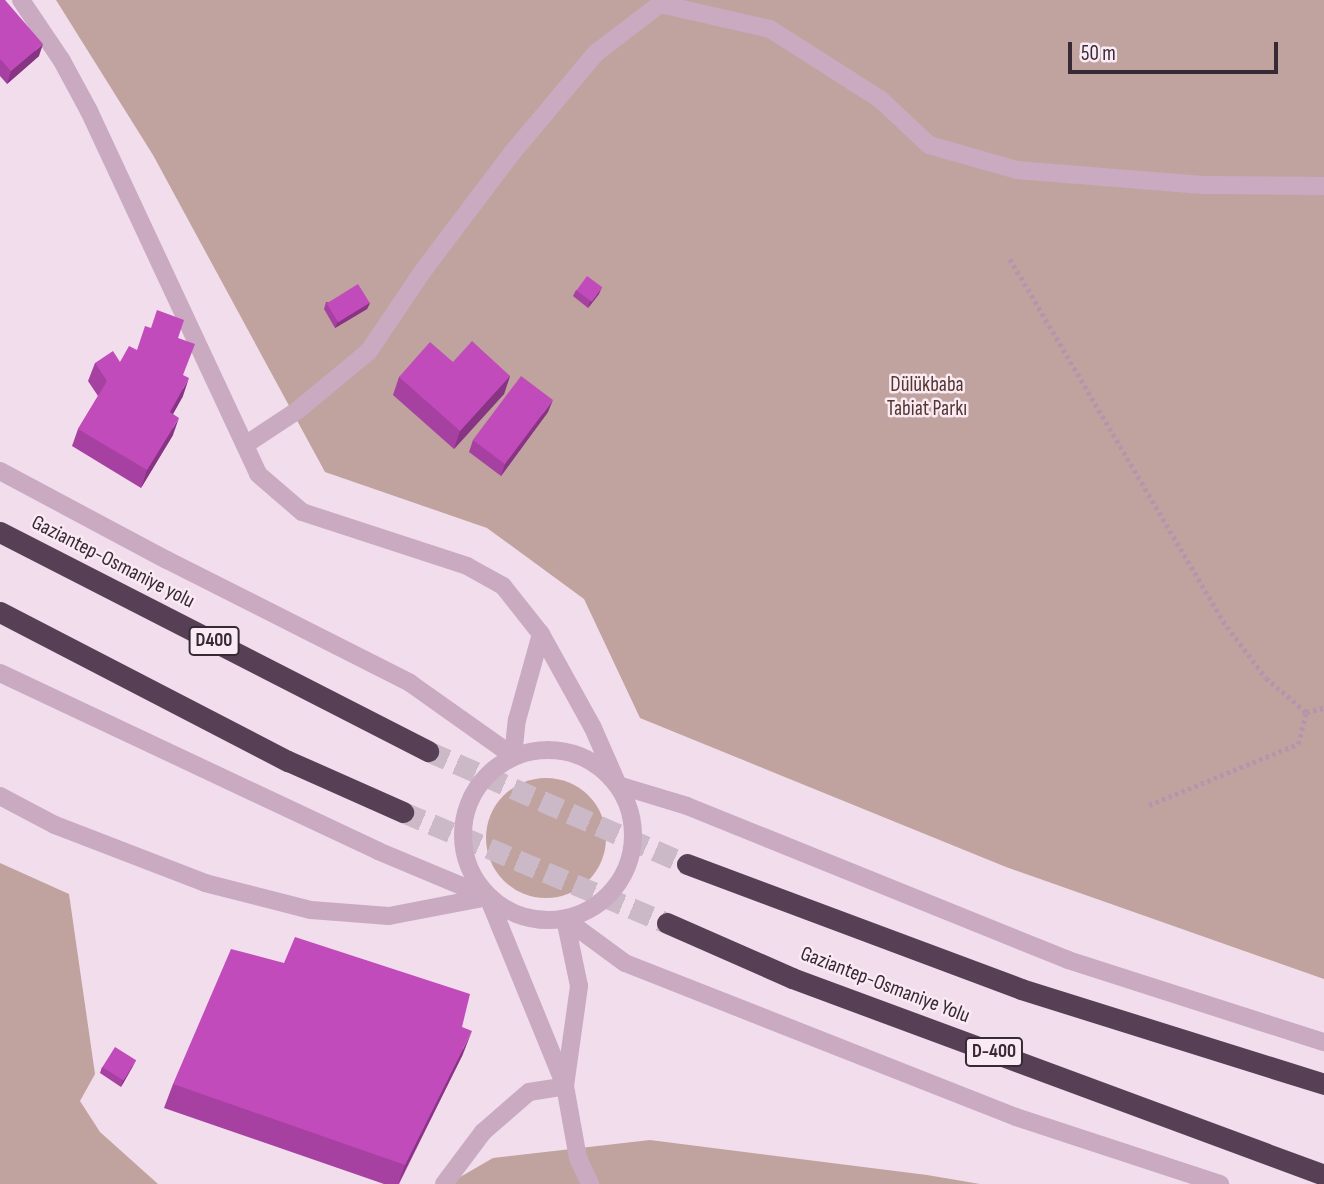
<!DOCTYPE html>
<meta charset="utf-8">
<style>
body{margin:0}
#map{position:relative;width:1324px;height:1184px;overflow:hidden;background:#f1ddeb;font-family:"Sofia Sans Condensed",sans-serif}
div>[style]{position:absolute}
.green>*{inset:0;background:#c0a39e}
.round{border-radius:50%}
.highway-tunnel>*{height:21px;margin-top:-10.5px;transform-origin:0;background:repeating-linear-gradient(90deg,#ccb9c7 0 21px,transparent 0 31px)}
.path>*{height:4.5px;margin-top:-2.25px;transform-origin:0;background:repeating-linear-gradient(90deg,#b594ad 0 3.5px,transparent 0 7px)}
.minor>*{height:18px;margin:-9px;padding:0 9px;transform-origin:9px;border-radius:9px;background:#c9aac1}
.minor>.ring{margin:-9px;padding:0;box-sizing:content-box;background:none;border:18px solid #c9aac1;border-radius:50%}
.highway>*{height:21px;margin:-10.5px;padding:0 10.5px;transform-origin:10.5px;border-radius:10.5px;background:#574055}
.wall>*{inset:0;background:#a640a1}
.shaded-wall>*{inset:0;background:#873483}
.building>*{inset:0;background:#c14bbb;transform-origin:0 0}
span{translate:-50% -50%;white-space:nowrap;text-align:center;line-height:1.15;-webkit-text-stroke:5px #f9eaf4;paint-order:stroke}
.shield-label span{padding:2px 5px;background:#f9eaf4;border:2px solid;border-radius:5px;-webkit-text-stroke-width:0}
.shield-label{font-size:19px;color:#372935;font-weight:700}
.park-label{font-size:21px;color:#54352e}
.street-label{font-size:21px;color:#372935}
.scale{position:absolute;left:1068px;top:42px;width:210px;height:32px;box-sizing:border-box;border:4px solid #372935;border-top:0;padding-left:9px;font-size:21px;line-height:24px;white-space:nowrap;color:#372935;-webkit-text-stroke:5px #f9eaf4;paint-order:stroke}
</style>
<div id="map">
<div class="green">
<i style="clip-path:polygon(56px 0,1324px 0,1324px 979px,1006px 867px,640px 718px,584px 599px,487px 528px,325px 472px,153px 155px)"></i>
<i class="round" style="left:486px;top:778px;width:120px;height:120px"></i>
<i style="clip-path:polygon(0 863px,69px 894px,95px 1074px,80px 1101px,100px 1132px,158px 1184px,0 1184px)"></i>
<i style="clip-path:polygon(650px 1140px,927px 1175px,980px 1184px,448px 1184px,493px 1158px)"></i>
</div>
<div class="highway-tunnel">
<i style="left:428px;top:751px;width:283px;rotate:23.6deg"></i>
<i style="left:403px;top:812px;width:286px;rotate:22.8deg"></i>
</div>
<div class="path">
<i style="left:1010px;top:259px;width:420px;rotate:59.5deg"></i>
<i style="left:1223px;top:621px;width:71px;rotate:53deg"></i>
<i style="left:1266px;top:678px;width:52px;rotate:40.4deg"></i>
<i style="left:1306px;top:712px;width:18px;rotate:-13deg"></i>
<i style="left:1149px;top:805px;width:161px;rotate:-22.3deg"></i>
<i style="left:1298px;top:744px;width:33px;rotate:-76deg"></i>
</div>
<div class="minor">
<i style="left:21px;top:0;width:73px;rotate:56.1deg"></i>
<i style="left:62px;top:61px;width:57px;rotate:61.6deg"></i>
<i style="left:89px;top:111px;width:400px;rotate:65deg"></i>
<i style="left:258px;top:474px;width:58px;rotate:40.8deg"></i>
<i style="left:302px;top:512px;width:174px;rotate:18.1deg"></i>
<i style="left:467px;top:566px;width:41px;rotate:29.1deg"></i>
<i style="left:503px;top:586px;width:61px;rotate:51.6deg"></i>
<i style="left:541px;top:634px;width:107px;rotate:61deg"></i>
<i style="left:593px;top:728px;width:62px;rotate:66.3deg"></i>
<i style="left:618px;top:785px;width:72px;rotate:16.9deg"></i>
<i style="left:687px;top:806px;width:411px;rotate:22deg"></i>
<i style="left:1068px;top:960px;width:269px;rotate:17.8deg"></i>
<i style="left:245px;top:445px;width:64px;rotate:-33.4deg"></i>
<i style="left:298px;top:410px;width:92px;rotate:-39.7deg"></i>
<i style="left:369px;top:351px;width:95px;rotate:-56.1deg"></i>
<i style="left:422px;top:272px;width:149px;rotate:-52.9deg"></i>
<i style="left:512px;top:153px;width:131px;rotate:-50deg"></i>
<i style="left:596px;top:53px;width:81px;rotate:-37.4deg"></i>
<i style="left:660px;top:4px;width:113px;rotate:12.8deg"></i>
<i style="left:770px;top:29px;width:130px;rotate:32.5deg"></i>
<i style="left:880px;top:99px;width:67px;rotate:43.2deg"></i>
<i style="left:929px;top:145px;width:91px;rotate:15.9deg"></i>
<i style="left:1017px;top:170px;width:189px;rotate:4.6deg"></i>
<i style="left:1205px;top:185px;width:119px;rotate:0.5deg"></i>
<i style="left:0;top:471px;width:189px;rotate:28.1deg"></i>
<i style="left:167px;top:560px;width:272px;rotate:26.8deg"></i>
<i style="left:410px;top:683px;width:126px;rotate:35.3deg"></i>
<i style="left:0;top:673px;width:418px;rotate:25.2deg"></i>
<i style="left:378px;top:851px;width:119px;rotate:22.7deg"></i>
<i style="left:488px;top:897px;width:204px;rotate:67.8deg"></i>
<i style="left:565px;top:1086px;width:73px;rotate:79.8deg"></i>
<i style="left:578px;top:1158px;width:29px;rotate:65deg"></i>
<i class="ring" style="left:463px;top:750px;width:152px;height:152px"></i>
<i style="left:513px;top:756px;width:36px;rotate:-84deg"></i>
<i style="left:517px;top:720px;width:89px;rotate:-74.4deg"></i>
<i style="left:0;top:796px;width:62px;rotate:27.8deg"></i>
<i style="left:55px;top:825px;width:161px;rotate:21.1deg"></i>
<i style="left:205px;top:883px;width:109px;rotate:14.3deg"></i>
<i style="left:311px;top:910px;width:78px;rotate:4.4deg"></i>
<i style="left:389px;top:916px;width:101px;rotate:-10.9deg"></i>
<i style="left:565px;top:919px;width:74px;rotate:36.3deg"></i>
<i style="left:625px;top:963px;width:420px;rotate:21.5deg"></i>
<i style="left:1016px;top:1117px;width:215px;rotate:18.2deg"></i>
<i style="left:565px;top:1086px;width:101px;rotate:-82deg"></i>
<i style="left:579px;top:986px;width:68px;rotate:-101.8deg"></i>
<i style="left:444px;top:1184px;width:65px;rotate:-53.1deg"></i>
<i style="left:483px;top:1132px;width:61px;rotate:-41deg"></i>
<i style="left:529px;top:1092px;width:36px;rotate:-9deg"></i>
</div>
<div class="highway">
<i style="left:0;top:532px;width:481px;rotate:27.1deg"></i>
<i style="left:0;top:612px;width:324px;rotate:27.4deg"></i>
<i style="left:288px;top:761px;width:126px;rotate:23.9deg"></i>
<i style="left:687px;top:864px;width:357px;rotate:20.5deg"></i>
<i style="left:1021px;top:989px;width:318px;rotate:17.4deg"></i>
<i style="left:667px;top:923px;width:137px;rotate:23.7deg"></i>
<i style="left:792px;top:978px;width:567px;rotate:20.32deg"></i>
</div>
<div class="wall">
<i style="clip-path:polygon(0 0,39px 56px,7px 84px,0 76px)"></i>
<i style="clip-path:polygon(576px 290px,599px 294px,588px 308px,573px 296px)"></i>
<i style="clip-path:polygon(326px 302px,370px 303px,367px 309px,335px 328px,324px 309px)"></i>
<i style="clip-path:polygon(178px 338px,183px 375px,183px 396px,173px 414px,173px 435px,141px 488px,72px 446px,78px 429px,98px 396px,88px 381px,95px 363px,120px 362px,137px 350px)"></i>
<i style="clip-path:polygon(453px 362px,510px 376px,504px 394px,454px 449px,393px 395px,399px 377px)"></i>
<i style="clip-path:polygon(548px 412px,501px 476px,469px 452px,473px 440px)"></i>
<i style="clip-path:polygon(462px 1027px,463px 1054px,399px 1184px,384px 1184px,164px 1108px,173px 1084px)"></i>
<i style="clip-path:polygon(133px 1066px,121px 1087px,100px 1073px,102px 1067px)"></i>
</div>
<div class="shaded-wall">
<i style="clip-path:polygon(43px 44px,39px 56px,7px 84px,11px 71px)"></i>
<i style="clip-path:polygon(602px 287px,599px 294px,588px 308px,590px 302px)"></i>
<i style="clip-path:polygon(370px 303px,367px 309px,335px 328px,338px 321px)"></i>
<i style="clip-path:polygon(510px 376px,504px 394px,454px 449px,460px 431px)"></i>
<i style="clip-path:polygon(189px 378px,183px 396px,164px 430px,170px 412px)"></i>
<i style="clip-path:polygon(553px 400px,548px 412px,501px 476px,505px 464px)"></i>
<i style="clip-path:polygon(179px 418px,173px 435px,141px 488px,147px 470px)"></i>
<i style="clip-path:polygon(472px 1031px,463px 1054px,398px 1184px,405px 1165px)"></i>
<i style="clip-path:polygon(136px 1060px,133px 1066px,121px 1087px,123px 1080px)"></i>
</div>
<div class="building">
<i style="clip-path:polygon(0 0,5px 0,43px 44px,11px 71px,0 59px)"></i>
<i style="left:587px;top:276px;width:19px;height:18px;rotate:36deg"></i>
<i style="left:358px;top:284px;width:22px;height:37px;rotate:58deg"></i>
<i style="clip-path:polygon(157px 310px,184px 320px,178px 338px,195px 344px,183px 375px,189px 378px,170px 412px,179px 418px,147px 470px,78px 429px,107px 381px,95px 363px,113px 351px,120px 362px,129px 346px,137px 350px,145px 326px,151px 328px)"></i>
<i style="clip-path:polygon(472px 341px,510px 376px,460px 431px,399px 377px,430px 342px,453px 362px)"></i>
<i style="left:521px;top:376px;width:40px;height:80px;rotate:37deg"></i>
<i style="clip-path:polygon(295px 937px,470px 994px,462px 1027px,472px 1031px,405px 1165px,173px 1084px,231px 949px,284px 963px)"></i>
<i style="left:115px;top:1047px;width:25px;height:24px;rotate:32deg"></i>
</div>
<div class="shield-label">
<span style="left:214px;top:641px">D400</span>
<span style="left:994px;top:1052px">D-400</span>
</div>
<div class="park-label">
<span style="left:927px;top:397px">Dülükbaba<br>Tabiat Parkı</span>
</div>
<div class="street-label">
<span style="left:113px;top:562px;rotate:27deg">Gaziantep-Osmaniye yolu</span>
<span style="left:885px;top:985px;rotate:21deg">Gaziantep-Osmaniye Yolu</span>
</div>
<div class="scale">50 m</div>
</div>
